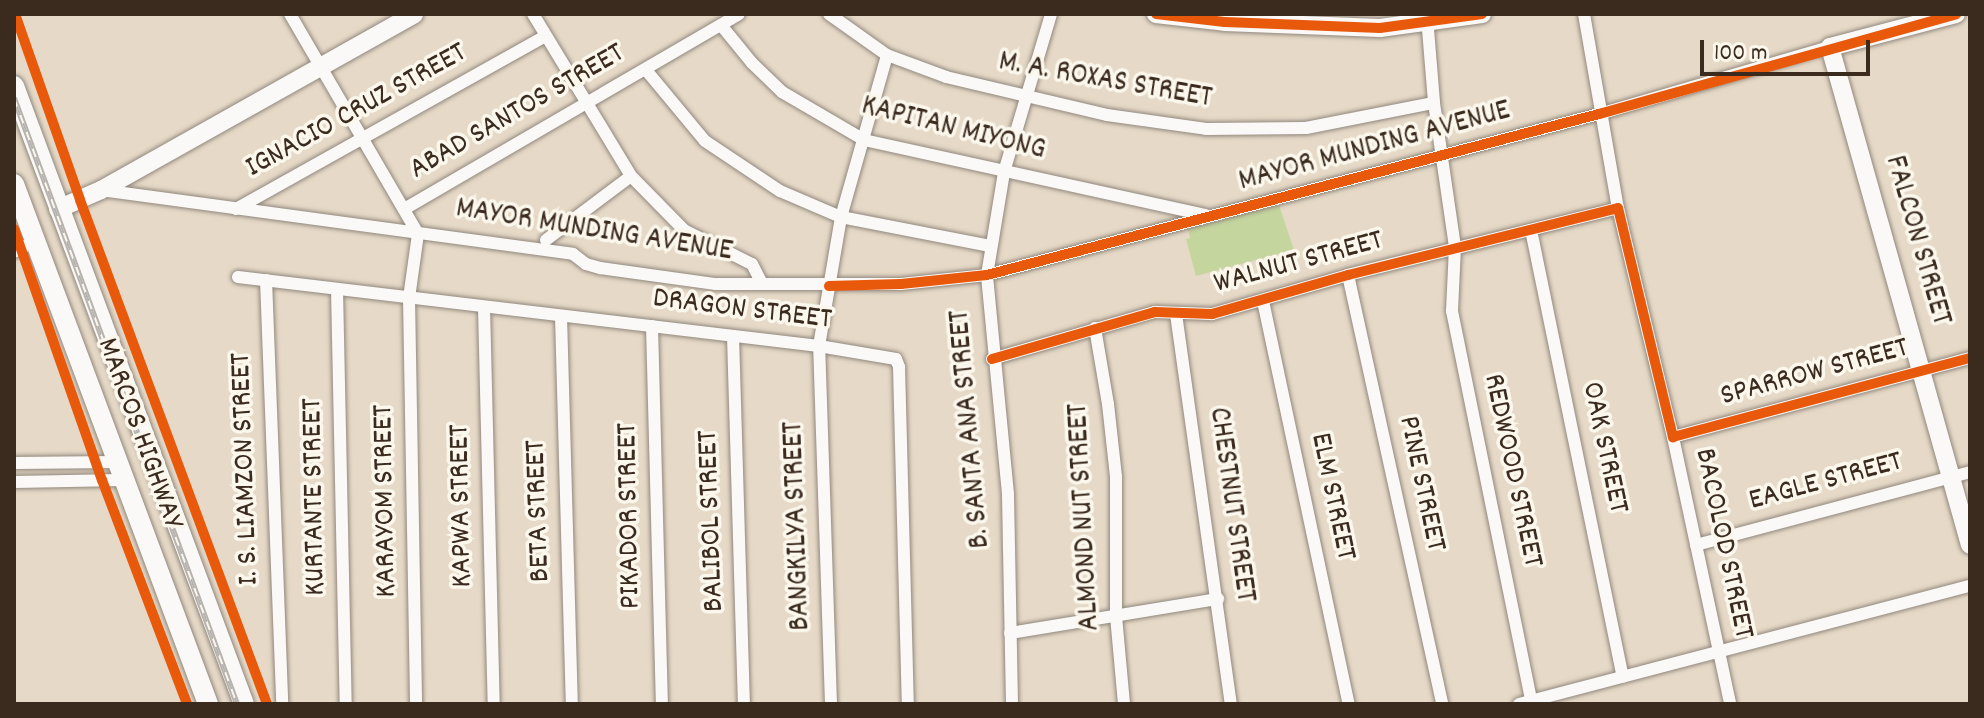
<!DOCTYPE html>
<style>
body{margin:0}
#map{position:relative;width:1984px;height:718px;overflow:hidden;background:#e6d9c7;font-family:Dekko,sans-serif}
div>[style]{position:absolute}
.green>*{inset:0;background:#c5d59e}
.roads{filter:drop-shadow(0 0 2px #91887d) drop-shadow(0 0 2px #91887d)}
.street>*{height:12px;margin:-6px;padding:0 6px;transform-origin:6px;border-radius:6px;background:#fbf9f7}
.secondary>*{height:18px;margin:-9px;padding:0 9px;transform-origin:9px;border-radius:9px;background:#fbf9f7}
.primary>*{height:20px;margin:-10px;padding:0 10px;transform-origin:10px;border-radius:10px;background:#fbf9f7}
.rail>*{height:6px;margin-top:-3px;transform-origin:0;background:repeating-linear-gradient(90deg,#fbf7ec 0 9px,#b6b2ae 0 18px);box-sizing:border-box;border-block:2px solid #b6b2ae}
.cycleway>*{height:10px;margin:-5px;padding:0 5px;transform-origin:5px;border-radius:5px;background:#e8590c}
span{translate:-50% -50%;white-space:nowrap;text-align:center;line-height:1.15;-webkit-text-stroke:7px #fbf7ec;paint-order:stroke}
.street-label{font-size:30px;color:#3b2a1e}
.frame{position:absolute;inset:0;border:16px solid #3b2a1e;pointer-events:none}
.scale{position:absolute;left:1700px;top:40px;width:170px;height:36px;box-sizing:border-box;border:4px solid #3b2a1e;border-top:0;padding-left:10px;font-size:24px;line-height:28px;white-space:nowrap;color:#3b2a1e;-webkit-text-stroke:6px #fbf7ec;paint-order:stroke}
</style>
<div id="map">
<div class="green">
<i style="clip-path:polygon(1279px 205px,1294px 250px,1196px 276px,1186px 239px,1190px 238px,1188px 228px)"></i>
</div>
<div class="roads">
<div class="street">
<i style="left:290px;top:14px;width:255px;rotate:59.8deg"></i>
<i style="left:418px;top:234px;width:65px;rotate:98deg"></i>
<i style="left:409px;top:298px;width:406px;rotate:89deg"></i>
<i style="left:533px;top:14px;width:189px;rotate:58.8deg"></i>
<i style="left:631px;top:176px;width:76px;rotate:45.5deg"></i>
<i style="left:684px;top:230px;width:76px;rotate:26.6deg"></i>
<i style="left:752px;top:264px;width:20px;rotate:63deg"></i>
<i style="left:829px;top:14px;width:71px;rotate:35.3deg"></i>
<i style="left:887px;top:55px;width:63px;rotate:20.4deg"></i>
<i style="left:946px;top:77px;width:165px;rotate:13.3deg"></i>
<i style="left:1107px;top:115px;width:100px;rotate:8deg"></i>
<i style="left:1206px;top:129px;width:100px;rotate:-0.6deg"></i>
<i style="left:1306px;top:128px;width:130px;rotate:-11.1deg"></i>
<i style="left:1584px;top:14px;width:197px;rotate:80.1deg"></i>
<i style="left:1618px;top:208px;width:236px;rotate:76.5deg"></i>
<i style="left:1673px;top:437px;width:273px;rotate:77.9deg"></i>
<i style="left:1427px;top:17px;width:86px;rotate:85.3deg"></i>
<i style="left:1434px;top:103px;width:146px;rotate:81.7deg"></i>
<i style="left:1455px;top:247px;width:64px;rotate:92.7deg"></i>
<i style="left:1452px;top:311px;width:401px;rotate:78.5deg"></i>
<i style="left:721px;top:25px;width:49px;rotate:50.8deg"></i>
<i style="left:752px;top:63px;width:42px;rotate:44deg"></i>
<i style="left:782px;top:92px;width:95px;rotate:30.3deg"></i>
<i style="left:864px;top:140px;width:350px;rotate:12.4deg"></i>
<i style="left:646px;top:70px;width:92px;rotate:50.3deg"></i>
<i style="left:705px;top:141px;width:90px;rotate:33.7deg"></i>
<i style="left:780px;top:191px;width:66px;rotate:23.1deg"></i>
<i style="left:841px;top:217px;width:152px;rotate:11deg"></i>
<i style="left:101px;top:190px;width:476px;rotate:7.7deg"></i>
<i style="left:573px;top:254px;width:16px;rotate:38deg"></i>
<i style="left:586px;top:264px;width:15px;rotate:16deg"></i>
<i style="left:600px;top:268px;width:117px;rotate:7.9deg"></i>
<i style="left:716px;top:284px;width:185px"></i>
<i style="left:901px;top:284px;width:86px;rotate:-6deg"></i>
<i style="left:987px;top:275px;width:633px;rotate:-14.74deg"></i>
<i style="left:1599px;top:114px;width:241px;rotate:-16.2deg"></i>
<i style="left:406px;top:208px;width:385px;rotate:-30.2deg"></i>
<i style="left:236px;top:209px;width:354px;rotate:-29.2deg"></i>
<i style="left:1531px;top:230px;width:456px;rotate:78.4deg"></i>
<i style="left:546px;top:240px;width:106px;rotate:-37deg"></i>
<i style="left:14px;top:252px;width:24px;rotate:-28deg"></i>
<i style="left:1348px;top:275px;width:439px;rotate:77.6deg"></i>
<i style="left:238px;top:277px;width:585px;rotate:6.77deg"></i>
<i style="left:819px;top:346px;width:78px;rotate:9.6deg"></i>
<i style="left:896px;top:359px;width:9px;rotate:69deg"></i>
<i style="left:899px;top:367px;width:337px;rotate:88.5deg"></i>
<i style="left:266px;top:280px;width:424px;rotate:87.8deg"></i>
<i style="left:337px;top:289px;width:415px;rotate:88.8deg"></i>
<i style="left:1263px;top:301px;width:412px;rotate:78deg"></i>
<i style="left:484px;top:307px;width:397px;rotate:88.6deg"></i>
<i style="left:1176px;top:314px;width:394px;rotate:82deg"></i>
<i style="left:561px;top:316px;width:388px;rotate:88.4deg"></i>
<i style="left:652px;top:326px;width:378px;rotate:88.5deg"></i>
<i style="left:1095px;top:328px;width:77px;rotate:80.3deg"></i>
<i style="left:1108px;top:404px;width:73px;rotate:83.7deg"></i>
<i style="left:1116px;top:477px;width:139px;rotate:90deg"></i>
<i style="left:1116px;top:616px;width:88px;rotate:84.8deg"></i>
<i style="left:733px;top:336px;width:368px;rotate:88.3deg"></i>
<i style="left:992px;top:359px;width:170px;rotate:-16.1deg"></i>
<i style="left:1155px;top:312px;width:57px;rotate:2deg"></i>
<i style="left:1212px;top:314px;width:141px;rotate:-16deg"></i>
<i style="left:1348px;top:275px;width:278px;rotate:-13.9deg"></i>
<i style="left:1673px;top:437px;width:307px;rotate:-14.9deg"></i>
<i style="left:14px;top:463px;width:102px;rotate:-0.6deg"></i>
<i style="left:14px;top:482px;width:108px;rotate:-1.1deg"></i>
<i style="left:1696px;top:545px;width:284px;rotate:-14.9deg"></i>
<i style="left:1010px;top:633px;width:211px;rotate:-9.3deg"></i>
<i style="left:831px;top:704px;width:358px;rotate:-91.9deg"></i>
<i style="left:819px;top:346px;width:131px;rotate:-80.3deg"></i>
<i style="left:841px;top:217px;width:168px;rotate:-74.1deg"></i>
<i style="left:1012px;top:704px;width:210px;rotate:-91.1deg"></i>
<i style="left:1008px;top:494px;width:220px;rotate:-95.5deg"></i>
<i style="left:987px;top:275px;width:104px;rotate:-80.6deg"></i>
<i style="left:1004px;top:172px;width:165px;rotate:-73.4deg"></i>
<i style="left:1519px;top:704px;width:466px;rotate:-14.7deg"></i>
</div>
<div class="secondary">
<i style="left:1156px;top:14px;width:69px;rotate:6.6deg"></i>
<i style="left:1225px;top:22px;width:155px;rotate:2.2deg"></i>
<i style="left:1380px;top:28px;width:103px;rotate:-7.8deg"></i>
<i style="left:1956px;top:14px;width:130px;rotate:165.3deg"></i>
<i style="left:1830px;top:47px;width:517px;rotate:74.3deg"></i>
<i style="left:58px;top:209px;width:47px;rotate:-23.8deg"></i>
<i style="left:101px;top:190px;width:359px;rotate:-29.3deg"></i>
</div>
<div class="primary">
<i style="left:14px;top:86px;width:659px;rotate:69.59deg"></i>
<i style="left:14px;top:184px;width:555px;rotate:69.54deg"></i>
</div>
</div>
<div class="rail">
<i style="left:14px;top:98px;width:646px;rotate:69.8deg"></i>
</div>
<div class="cycleway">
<i style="left:15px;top:14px;width:197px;rotate:70.7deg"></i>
<i style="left:80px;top:200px;width:538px;rotate:69.64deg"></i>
<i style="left:1156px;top:14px;width:69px;rotate:6.6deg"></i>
<i style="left:1225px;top:22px;width:155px;rotate:2.2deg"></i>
<i style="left:1380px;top:28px;width:103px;rotate:-7.8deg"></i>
<i style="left:14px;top:229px;width:266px;rotate:70.7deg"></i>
<i style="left:102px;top:480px;width:240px;rotate:69.2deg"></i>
<i style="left:829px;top:286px;width:72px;rotate:-1.6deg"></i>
<i style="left:901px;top:284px;width:86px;rotate:-6deg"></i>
<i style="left:987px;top:275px;width:633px;rotate:-14.74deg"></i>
<i style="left:1599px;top:114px;width:371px;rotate:-15.6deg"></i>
<i style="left:992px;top:359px;width:170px;rotate:-16.1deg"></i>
<i style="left:1155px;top:312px;width:57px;rotate:2deg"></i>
<i style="left:1212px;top:314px;width:141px;rotate:-16deg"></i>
<i style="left:1348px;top:275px;width:278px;rotate:-13.9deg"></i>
<i style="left:1618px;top:208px;width:236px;rotate:76.5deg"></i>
<i style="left:1673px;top:437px;width:307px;rotate:-14.9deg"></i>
</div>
<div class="street-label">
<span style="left:1105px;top:82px;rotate:10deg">M. A. ROXAS STREET</span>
<span style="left:357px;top:112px;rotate:-29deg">IGNACIO CRUZ STREET</span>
<span style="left:518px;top:113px;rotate:-30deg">ABAD SANTOS STREET</span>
<span style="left:953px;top:130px;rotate:14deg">KAPITAN MIYONG</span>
<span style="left:1375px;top:148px;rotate:-15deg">MAYOR MUNDING AVENUE</span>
<span style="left:594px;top:232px;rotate:9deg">MAYOR MUNDING AVENUE</span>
<span style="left:1916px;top:241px;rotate:74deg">FALCON STREET</span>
<span style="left:1299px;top:264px;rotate:-15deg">WALNUT STREET</span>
<span style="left:742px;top:311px;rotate:7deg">DRAGON STREET</span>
<span style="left:1815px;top:374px;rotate:-15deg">SPARROW STREET</span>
<span style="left:972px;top:429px;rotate:-95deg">B. SANTA ANA STREET</span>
<span style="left:138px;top:434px;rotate:70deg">MARCOS HIGHWAY</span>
<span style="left:1603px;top:448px;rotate:78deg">OAK STREET</span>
<span style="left:247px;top:469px;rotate:-92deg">I. S. LIAMZON STREET</span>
<span style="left:1511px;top:471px;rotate:78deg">REDWOOD STREET</span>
<span style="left:1826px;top:483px;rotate:-15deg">EAGLE STREET</span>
<span style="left:1420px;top:484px;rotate:78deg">PINE STREET</span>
<span style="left:316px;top:497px;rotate:-91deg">KURTANTE STREET</span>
<span style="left:1331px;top:497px;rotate:78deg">ELM STREET</span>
<span style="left:387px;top:501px;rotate:-91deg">KARAYOM STREET</span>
<span style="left:1230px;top:505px;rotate:82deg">CHESTNUT STREET</span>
<span style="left:463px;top:506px;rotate:-91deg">KAPWA STREET</span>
<span style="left:540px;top:511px;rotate:-92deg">BETA STREET</span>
<span style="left:631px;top:516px;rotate:-91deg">PIKADOR STREET</span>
<span style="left:1086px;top:517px;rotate:-93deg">ALMOND NUT STREET</span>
<span style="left:713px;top:521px;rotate:-92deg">BALIBOL STREET</span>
<span style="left:799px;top:526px;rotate:-92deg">BANGKILYA STREET</span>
<span style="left:1722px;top:544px;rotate:78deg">BACOLOD STREET</span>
</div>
<div class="frame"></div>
<div class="scale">100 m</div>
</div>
